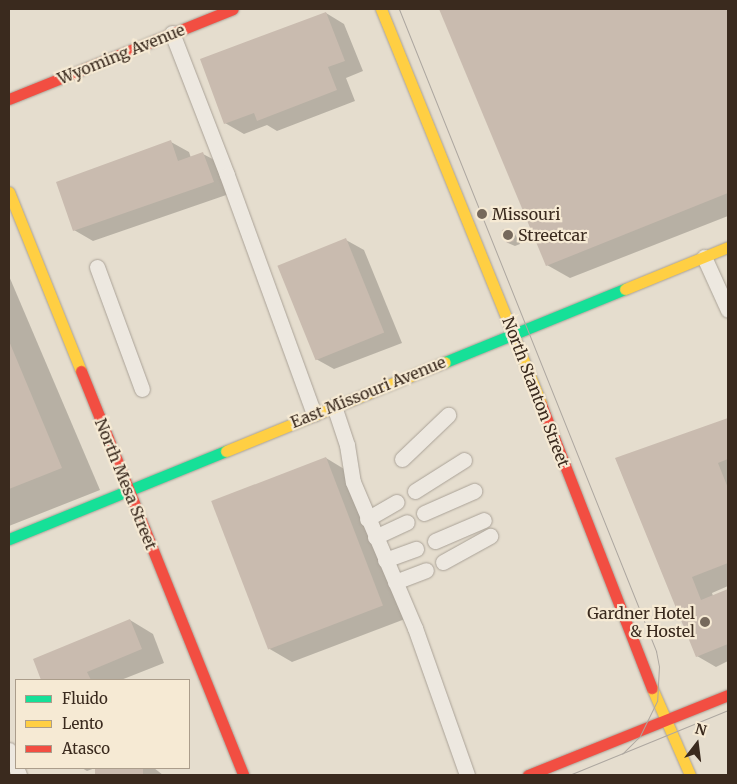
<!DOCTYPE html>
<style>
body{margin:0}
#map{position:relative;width:737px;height:784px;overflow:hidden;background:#e5ddce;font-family:Merriweather,serif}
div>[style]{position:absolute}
.shadow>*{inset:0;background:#0003}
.building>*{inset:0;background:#c9bbaf;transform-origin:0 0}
.roads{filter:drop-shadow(0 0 1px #aaa297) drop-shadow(0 0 1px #aaa297)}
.lane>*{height:15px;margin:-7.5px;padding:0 7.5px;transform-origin:7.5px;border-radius:7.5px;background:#ede8e0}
.fast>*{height:11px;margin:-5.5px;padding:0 5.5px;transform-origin:5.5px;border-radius:5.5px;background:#16e098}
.slow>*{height:11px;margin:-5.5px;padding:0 5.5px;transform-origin:5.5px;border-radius:5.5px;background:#ffcf43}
.jam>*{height:11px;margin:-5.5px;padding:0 5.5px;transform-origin:5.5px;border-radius:5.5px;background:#f24e42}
.tram>*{height:1px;margin:-0.5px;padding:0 0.5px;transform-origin:0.5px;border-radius:0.5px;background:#ada7a0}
.dots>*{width:14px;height:14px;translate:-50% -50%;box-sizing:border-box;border:2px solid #f6ead4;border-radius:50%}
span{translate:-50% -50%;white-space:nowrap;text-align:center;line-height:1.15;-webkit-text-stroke:4.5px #f6ead4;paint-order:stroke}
.street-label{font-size:16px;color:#3a2a1e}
.poi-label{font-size:16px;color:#3a2a1e}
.left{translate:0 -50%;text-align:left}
.right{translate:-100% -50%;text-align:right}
.frame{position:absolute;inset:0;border:10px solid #3a2a1e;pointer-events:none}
.legend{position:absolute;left:15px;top:679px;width:175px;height:90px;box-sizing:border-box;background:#f6ead4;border:1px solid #ab9d8b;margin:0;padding:6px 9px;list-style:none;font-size:15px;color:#3a2a1e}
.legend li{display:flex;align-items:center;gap:10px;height:25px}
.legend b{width:25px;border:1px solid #ab9d8b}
.north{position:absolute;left:672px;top:719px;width:50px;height:50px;-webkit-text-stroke:4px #f6ead4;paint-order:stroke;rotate:15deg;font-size:14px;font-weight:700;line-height:20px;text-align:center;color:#3a2a1e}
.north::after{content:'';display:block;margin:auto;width:18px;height:22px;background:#3a2a1e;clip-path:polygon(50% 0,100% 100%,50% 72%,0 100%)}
</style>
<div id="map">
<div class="shadow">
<i style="clip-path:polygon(440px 9px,728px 9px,728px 216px,570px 278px,547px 265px)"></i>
<i style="clip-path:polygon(326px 13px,344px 24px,363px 71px,346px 78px,355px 101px,277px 131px,267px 125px,244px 134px,225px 123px)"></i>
<i style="clip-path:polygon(171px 142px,189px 152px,191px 158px,203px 154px,222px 164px,232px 193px,93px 241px,74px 230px)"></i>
<i style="clip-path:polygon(508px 229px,514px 232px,520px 244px,515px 246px,508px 243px,504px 231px)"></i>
<i style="clip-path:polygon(346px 240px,364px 250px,402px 343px,334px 369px,316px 359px)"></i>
<i style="clip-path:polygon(9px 276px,100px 490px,9px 526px)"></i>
<i style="clip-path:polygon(728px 419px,728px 586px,712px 593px,713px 596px,728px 590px,728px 661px,716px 667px,697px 656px,616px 459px)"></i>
<i style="clip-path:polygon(326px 458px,349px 472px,405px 619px,292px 662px,268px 648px)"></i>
<i style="clip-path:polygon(130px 620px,153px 634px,164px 663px,121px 680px,43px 680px,35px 660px)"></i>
<i style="clip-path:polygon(82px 768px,95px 768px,87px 771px)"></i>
<i style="clip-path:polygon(97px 768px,154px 768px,163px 775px,100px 775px)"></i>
</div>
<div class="building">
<i style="clip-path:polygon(439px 9px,728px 9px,728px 193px,546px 266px)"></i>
<i style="clip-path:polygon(326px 12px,345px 61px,328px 67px,337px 90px,257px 121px,254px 113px,224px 124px,200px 59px)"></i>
<i style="clip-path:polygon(171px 140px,178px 161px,203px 152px,214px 182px,73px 231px,56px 182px)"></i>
<i style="clip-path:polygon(508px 228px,514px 241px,507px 243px,502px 230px)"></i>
<i style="left:346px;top:238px;width:102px;height:74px;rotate:68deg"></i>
<i style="clip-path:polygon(9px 341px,62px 468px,9px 489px)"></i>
<i style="clip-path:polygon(728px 418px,728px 459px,718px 463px,728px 488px,728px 563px,692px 577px,701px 600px,728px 589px,728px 644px,696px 657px,615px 458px)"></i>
<i style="left:326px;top:457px;width:159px;height:123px;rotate:69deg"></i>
<i style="clip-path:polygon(130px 619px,142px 649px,87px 672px,91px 680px,41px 680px,33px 659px)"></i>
<i style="left:95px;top:768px;width:48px;height:8px"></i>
</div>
<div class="roads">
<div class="lane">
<i style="left:172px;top:33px;width:152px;rotate:68.8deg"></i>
<i style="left:227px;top:175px;width:254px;rotate:70deg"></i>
<i style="left:704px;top:257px;width:58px;rotate:65.6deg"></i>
<i style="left:97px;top:267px;width:130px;rotate:69.8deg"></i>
<i style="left:334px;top:406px;width:41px;rotate:71.6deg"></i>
<i style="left:347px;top:445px;width:37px;rotate:81deg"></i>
<i style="left:353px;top:482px;width:159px;rotate:67deg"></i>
<i style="left:415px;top:628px;width:156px;rotate:70.5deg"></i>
<i style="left:402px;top:459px;width:64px;rotate:-43.7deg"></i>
<i style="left:415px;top:491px;width:58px;rotate:-32.3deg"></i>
<i style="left:424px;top:513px;width:55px;rotate:-23.7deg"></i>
<i style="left:367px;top:519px;width:34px;rotate:-30deg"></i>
<i style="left:375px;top:537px;width:35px;rotate:-25deg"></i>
<i style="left:435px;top:541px;width:53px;rotate:-23.2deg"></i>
<i style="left:385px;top:560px;width:33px;rotate:-20deg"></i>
<i style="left:443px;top:562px;width:54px;rotate:-29deg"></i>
<i style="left:395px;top:582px;width:33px;rotate:-21deg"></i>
<i style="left:9px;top:750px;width:27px;rotate:68deg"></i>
</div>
<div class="fast">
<i style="left:445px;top:362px;width:194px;rotate:-22.1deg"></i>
<i style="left:9px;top:539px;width:234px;rotate:-22.1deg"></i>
</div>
<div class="slow">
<i style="left:381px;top:9px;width:426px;rotate:67.9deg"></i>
<i style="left:9px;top:192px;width:193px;rotate:68.1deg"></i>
<i style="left:625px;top:289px;width:111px;rotate:-22.2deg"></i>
<i style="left:226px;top:451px;width:236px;rotate:-22.1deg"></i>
<i style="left:652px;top:688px;width:95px;rotate:66.4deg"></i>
</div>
<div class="jam">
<i style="left:9px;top:99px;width:241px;rotate:-21.9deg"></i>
<i style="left:81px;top:371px;width:435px;rotate:68.1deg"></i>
<i style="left:541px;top:404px;width:305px;rotate:68.7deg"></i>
<i style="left:528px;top:775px;width:215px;rotate:-21.8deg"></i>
</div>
</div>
<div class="tram">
<i style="left:399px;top:9px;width:692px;rotate:68.18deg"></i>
<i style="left:656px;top:651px;width:15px;rotate:79deg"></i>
<i style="left:659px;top:666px;width:35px;rotate:93deg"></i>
<i style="left:657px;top:701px;width:39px;rotate:116deg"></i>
<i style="left:640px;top:736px;width:25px;rotate:135deg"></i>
<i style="left:569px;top:775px;width:172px;rotate:-22.2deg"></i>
</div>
<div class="dots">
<i style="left:482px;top:214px;background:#76695c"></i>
<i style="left:508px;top:235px;background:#76695c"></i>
<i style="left:705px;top:622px;background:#76695c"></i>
</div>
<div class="street-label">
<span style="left:121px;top:54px;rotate:-22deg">Wyoming Avenue</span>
<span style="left:368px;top:392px;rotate:-22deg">East Missouri Avenue</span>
<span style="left:536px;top:392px;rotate:69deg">North Stanton Street</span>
<span style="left:126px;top:484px;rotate:68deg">North Mesa Street</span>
</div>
<div class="poi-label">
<span class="left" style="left:492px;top:214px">Missouri</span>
<span class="left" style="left:518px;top:235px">Streetcar</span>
<span class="right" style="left:695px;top:622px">Gardner Hotel<br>&amp; Hostel</span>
</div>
<div class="frame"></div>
<ul class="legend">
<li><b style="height:6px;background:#16e098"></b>Fluido</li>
<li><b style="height:6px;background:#ffcf43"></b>Lento</li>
<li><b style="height:6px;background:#f24e42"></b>Atasco</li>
</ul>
<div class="north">N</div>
</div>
